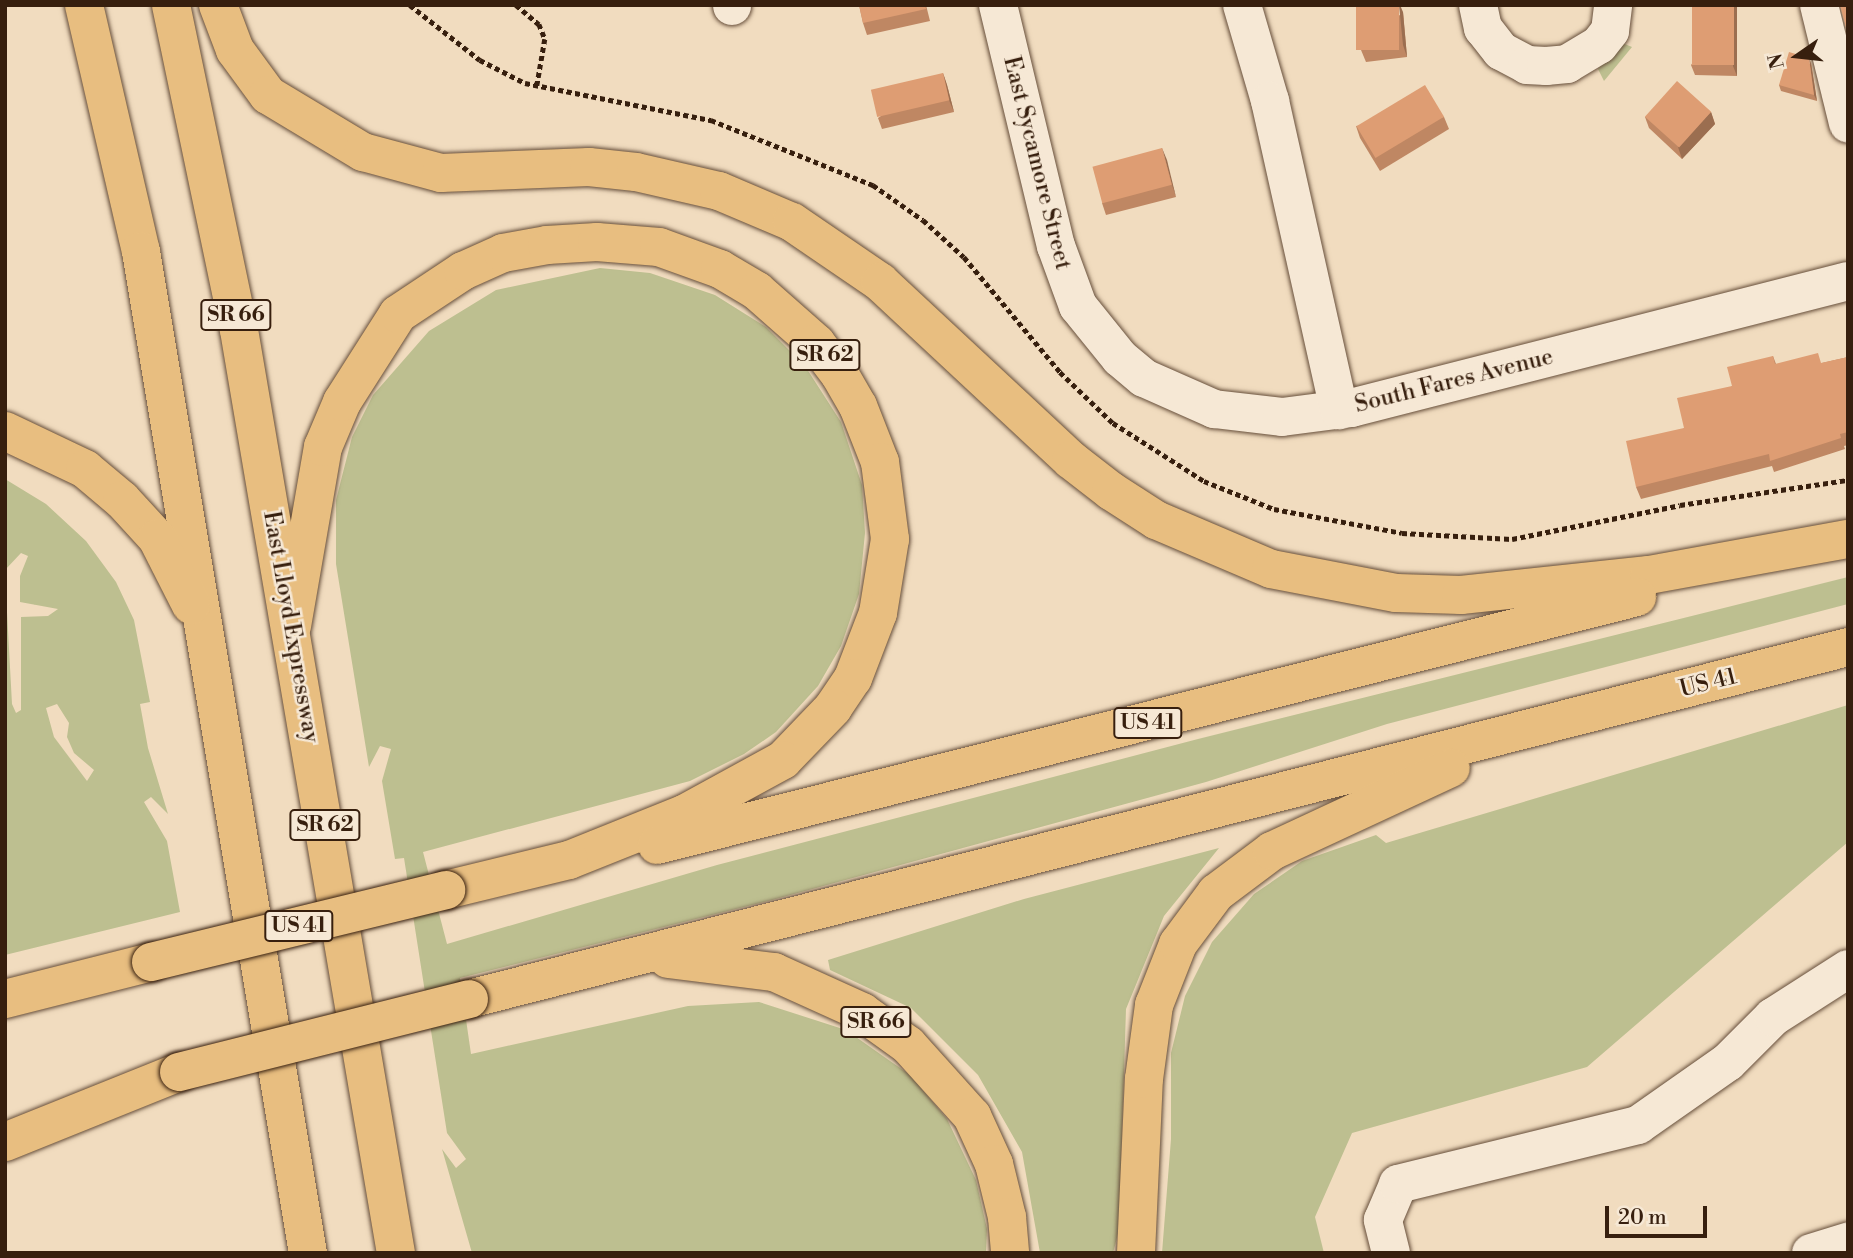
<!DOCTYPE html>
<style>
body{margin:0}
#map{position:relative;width:1853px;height:1258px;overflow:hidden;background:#f1dcbf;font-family:"Libre Bodoni",serif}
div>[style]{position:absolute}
.green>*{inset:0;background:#bdbf90}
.path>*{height:4.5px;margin-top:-2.25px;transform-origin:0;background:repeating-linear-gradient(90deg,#371f0e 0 5px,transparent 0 8.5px)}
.roads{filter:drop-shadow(0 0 2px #664e3a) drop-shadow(0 0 2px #664e3a)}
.minor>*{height:38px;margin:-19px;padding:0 19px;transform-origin:19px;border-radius:19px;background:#f6e8d5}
.highway>*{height:38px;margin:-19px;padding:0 19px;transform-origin:19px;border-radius:19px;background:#e8be80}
.bridges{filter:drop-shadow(0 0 2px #371f0e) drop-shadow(0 0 2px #371f0e)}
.highway-bridge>*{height:38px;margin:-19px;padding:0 19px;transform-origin:19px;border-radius:19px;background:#e8be80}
.wall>*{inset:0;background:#bf8763}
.shaded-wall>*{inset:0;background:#9b6e50}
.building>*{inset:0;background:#de9d73;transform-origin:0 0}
span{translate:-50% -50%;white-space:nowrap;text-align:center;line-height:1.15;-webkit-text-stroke:5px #f6e8d5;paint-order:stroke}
.shield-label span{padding:2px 5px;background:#f6e8d5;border:2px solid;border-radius:5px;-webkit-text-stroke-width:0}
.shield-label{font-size:21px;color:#371f0e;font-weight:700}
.street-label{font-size:23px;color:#371f0e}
.frame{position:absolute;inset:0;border:7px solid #371f0e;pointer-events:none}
.north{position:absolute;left:1762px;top:21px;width:70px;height:70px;-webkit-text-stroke:5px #f6e8d5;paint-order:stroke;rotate:256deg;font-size:19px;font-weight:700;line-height:28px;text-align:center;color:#371f0e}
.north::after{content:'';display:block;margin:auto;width:24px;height:32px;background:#371f0e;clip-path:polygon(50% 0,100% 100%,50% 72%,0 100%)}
.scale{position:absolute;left:1605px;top:1206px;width:102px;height:32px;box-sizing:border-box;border:4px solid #371f0e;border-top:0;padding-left:9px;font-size:21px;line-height:24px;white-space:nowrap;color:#371f0e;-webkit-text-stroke:5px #f6e8d5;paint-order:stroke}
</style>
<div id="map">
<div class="green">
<i style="clip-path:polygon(1620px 42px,1632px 47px,1604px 81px,1598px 69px)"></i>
<i style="clip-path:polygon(600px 268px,650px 273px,715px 295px,766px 327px,805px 366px,841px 422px,862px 485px,865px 533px,859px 594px,841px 646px,818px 686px,776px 732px,744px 754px,690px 781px,423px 852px,447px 944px,717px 865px,1198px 739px,1848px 577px,1848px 604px,1387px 724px,1206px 782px,772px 900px,460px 978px,471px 1054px,688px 1006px,759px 1002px,846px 1030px,910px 1075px,947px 1119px,976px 1180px,987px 1229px,986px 1253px,472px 1253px,442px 1149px,456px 1168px,466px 1159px,447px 1133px,404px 858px,395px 859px,382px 781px,391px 749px,380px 746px,369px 767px,336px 564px,336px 500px,352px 437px,373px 395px,429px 331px,496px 290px)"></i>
<i style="clip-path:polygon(evenodd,5px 479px,46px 504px,86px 541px,116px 582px,134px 620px,150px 702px,140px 704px,148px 748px,168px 814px,151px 797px,144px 802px,167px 841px,180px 912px,5px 955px,5px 575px,12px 704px,16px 713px,21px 710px,21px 617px,48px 616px,58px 609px,20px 602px,20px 576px,28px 556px,21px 553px,5px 570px,5px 479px,57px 704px,69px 723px,67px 737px,74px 753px,94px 770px,87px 781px,54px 737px,46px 708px,57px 704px)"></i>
<i style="clip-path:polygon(1848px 705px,1848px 842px,1587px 1067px,1352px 1133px,1315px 1217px,1324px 1253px,1162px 1253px,1171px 1139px,1171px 1053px,1185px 996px,1212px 942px,1254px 894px,1302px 861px,1376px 835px,1386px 843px)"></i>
<i style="clip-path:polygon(1219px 848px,1164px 916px,1126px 1009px,1119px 1230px,1113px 1253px,1040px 1253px,1022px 1152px,978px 1075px,911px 1008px,830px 970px,828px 960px,1024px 899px)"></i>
</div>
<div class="path">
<i style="left:410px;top:5px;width:89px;rotate:38.2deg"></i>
<i style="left:480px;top:60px;width:51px;rotate:27.1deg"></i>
<i style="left:525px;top:83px;width:190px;rotate:11.3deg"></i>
<i style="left:711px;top:120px;width:175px;rotate:21.9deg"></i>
<i style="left:873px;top:185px;width:61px;rotate:35deg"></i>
<i style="left:923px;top:220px;width:55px;rotate:42.1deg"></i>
<i style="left:964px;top:257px;width:150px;rotate:50.1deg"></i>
<i style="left:1060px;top:372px;width:74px;rotate:43.9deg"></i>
<i style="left:1113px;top:423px;width:108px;rotate:32.5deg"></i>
<i style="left:1204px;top:481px;width:75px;rotate:21.8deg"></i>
<i style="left:1274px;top:509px;width:130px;rotate:10.6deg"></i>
<i style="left:1402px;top:533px;width:110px;rotate:3.1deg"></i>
<i style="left:1512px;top:539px;width:171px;rotate:-11.4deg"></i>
<i style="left:1680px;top:505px;width:170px;rotate:-8.5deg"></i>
<i style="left:516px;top:5px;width:30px;rotate:40deg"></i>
<i style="left:539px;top:24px;width:16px;rotate:68deg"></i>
<i style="left:545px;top:39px;width:48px;rotate:99.7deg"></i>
</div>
<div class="roads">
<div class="minor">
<i style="left:732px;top:5px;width:1px;rotate:90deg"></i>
<i style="left:998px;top:5px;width:248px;rotate:76.5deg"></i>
<i style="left:1056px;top:246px;width:64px;rotate:69.9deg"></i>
<i style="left:1078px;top:306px;width:67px;rotate:51.1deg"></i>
<i style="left:1120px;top:358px;width:31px;rotate:40deg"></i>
<i style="left:1144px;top:378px;width:77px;rotate:23.9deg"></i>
<i style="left:1214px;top:409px;width:68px;rotate:6.7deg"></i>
<i style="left:1282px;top:417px;width:70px;rotate:-7.4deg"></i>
<i style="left:1351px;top:408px;width:513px;rotate:-14.33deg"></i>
<i style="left:1242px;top:5px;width:100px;rotate:73.7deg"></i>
<i style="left:1270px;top:101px;width:317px;rotate:77.4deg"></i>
<i style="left:1478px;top:5px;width:24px;rotate:78deg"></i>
<i style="left:1483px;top:28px;width:29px;rotate:52deg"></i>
<i style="left:1501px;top:51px;width:30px;rotate:28deg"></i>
<i style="left:1527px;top:65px;width:19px;rotate:3deg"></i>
<i style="left:1546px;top:66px;width:21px;rotate:-5deg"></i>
<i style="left:1567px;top:64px;width:37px;rotate:-31deg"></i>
<i style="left:1599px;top:45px;width:18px;rotate:-52deg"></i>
<i style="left:1610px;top:31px;width:26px;rotate:-83deg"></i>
<i style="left:1819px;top:5px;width:122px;rotate:76.2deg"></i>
<i style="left:1391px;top:1253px;width:34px;rotate:-104deg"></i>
<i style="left:1383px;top:1220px;width:39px;rotate:-67deg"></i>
<i style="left:1398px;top:1184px;width:247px;rotate:-13.8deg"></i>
<i style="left:1638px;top:1125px;width:110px;rotate:-35deg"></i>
<i style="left:1728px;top:1062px;width:64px;rotate:-45deg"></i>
<i style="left:1773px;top:1017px;width:89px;rotate:-32.6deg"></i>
<i style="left:1811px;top:1253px;width:39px;rotate:-17deg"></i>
</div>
<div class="highway">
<i style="left:84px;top:5px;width:253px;rotate:77deg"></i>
<i style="left:141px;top:251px;width:1016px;rotate:80.54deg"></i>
<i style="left:171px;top:5px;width:332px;rotate:78.2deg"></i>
<i style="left:239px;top:330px;width:936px;rotate:80.35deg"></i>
<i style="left:218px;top:5px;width:48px;rotate:69.3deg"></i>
<i style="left:235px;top:50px;width:56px;rotate:53.7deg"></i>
<i style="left:268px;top:95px;width:111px;rotate:31deg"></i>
<i style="left:363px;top:152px;width:81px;rotate:15.1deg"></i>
<i style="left:441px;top:173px;width:148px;rotate:-2.3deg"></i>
<i style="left:589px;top:167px;width:47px;rotate:6.1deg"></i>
<i style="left:636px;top:172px;width:85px;rotate:12.9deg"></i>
<i style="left:719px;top:191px;width:79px;rotate:23deg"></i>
<i style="left:792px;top:222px;width:107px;rotate:34.3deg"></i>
<i style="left:880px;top:282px;width:261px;rotate:43deg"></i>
<i style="left:1071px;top:460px;width:51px;rotate:37.8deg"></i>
<i style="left:1111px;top:491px;width:54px;rotate:32.8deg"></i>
<i style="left:1156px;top:520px;width:125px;rotate:23.1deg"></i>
<i style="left:1271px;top:569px;width:127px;rotate:10.9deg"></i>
<i style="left:1396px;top:593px;width:65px;rotate:1.8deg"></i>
<i style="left:1461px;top:595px;width:189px;rotate:-6.1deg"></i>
<i style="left:1649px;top:575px;width:202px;rotate:-10.3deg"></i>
<i style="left:5px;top:431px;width:89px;rotate:25.4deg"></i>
<i style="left:85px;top:469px;width:48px;rotate:40deg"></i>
<i style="left:122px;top:500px;width:52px;rotate:47.4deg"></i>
<i style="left:157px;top:538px;width:75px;rotate:63.1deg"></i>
<i style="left:292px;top:626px;width:182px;rotate:-80.2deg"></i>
<i style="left:323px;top:447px;width:49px;rotate:-67.1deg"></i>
<i style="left:342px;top:402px;width:104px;rotate:-57.5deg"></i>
<i style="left:398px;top:314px;width:78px;rotate:-33.5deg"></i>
<i style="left:463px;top:271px;width:44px;rotate:-24.2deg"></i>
<i style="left:503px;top:253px;width:45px;rotate:-10.3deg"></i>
<i style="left:547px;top:245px;width:50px;rotate:-3.4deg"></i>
<i style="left:597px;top:242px;width:62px;rotate:4.6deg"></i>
<i style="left:659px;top:247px;width:65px;rotate:19.8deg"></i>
<i style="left:720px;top:269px;width:43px;rotate:30.7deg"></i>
<i style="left:757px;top:291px;width:79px;rotate:41.4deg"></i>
<i style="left:816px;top:343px;width:40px;rotate:53deg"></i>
<i style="left:840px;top:375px;width:36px;rotate:60deg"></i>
<i style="left:858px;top:406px;width:60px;rotate:68.6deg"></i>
<i style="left:880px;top:462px;width:78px;rotate:82.6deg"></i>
<i style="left:890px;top:539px;width:75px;rotate:99.2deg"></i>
<i style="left:878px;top:613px;width:70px;rotate:111deg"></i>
<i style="left:853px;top:678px;width:36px;rotate:124deg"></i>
<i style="left:833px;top:708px;width:72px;rotate:133.9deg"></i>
<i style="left:783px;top:760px;width:113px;rotate:151.4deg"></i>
<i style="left:684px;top:814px;width:124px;rotate:158.2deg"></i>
<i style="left:569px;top:860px;width:127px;rotate:166.3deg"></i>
<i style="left:657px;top:845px;width:1011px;rotate:-14.2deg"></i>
<i style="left:668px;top:959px;width:107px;rotate:7deg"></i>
<i style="left:774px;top:972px;width:97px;rotate:24.4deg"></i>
<i style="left:862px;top:1012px;width:57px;rotate:35.7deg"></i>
<i style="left:908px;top:1045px;width:96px;rotate:48deg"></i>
<i style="left:972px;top:1116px;width:53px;rotate:65.4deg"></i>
<i style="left:994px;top:1164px;width:55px;rotate:76.2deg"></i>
<i style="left:1007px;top:1217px;width:36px;rotate:85deg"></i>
<i style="left:5px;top:999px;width:151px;rotate:-14.2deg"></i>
<i style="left:469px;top:999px;width:1423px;rotate:-14.32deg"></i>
<i style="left:5px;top:1142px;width:188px;rotate:-21.9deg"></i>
<i style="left:1136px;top:1253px;width:174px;rotate:-87.4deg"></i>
<i style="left:1144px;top:1079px;width:75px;rotate:-82.3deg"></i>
<i style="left:1154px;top:1005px;width:66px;rotate:-68.5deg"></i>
<i style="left:1178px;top:944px;width:64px;rotate:-53.3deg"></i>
<i style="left:1216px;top:893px;width:70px;rotate:-36.9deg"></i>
<i style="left:1272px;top:851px;width:197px;rotate:-24.9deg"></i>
</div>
</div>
<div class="bridges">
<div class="highway-bridge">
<i style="left:151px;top:962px;width:304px;rotate:-13.7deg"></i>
<i style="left:179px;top:1072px;width:299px;rotate:-14.1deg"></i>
</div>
</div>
<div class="wall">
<i style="clip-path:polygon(859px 5px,926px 5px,930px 21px,867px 35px,863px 23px)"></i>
<i style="clip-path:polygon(1737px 5px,1737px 76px,1695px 75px,1691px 65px)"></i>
<i style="clip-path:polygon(1403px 12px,1407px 57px,1366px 62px,1361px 50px)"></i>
<i style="clip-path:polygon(1811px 63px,1817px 101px,1781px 91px,1779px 85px)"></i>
<i style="clip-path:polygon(943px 73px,947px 85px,954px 112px,882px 129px,878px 118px)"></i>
<i style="clip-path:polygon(1711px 112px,1715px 124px,1682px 159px,1649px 128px,1645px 117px)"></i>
<i style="clip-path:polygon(1444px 117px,1449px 129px,1380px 171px,1360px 138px,1356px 126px)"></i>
<i style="clip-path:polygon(1162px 148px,1176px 197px,1106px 215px,1102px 203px)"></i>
<i style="clip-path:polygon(1773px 356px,1776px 364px,1822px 363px,1848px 357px,1848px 445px,1844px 446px,1845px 449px,1774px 472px,1772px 466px,1641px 499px,1636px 487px,1684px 428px,1732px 386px)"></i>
</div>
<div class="shaded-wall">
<i style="clip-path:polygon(1399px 5px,1400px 5px,1403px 12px,1407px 57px,1403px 45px)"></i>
<i style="clip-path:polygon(1734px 5px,1737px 5px,1737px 76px,1733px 66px)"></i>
<i style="clip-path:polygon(1809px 58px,1811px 63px,1817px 101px,1814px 95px)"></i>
<i style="clip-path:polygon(943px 73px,947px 85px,954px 112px,949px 100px)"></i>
<i style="clip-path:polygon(1711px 112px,1715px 124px,1682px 159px,1678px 147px)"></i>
<i style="clip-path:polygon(1162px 148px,1167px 160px,1176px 197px,1172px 185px)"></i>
</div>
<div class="building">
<i style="clip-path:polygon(859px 5px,925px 5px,926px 9px,863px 23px)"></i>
<i style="left:1356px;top:5px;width:43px;height:45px"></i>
<i style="left:1692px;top:5px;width:42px;height:60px"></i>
<i style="clip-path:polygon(1840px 5px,1848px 5px,1848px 35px)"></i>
<i style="clip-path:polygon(1789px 52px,1809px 58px,1814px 95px,1779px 85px)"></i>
<i style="left:943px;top:73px;width:28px;height:74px;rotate:77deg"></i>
<i style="left:1677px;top:81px;width:46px;height:48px;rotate:42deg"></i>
<i style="left:1425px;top:85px;width:37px;height:80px;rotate:59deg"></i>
<i style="left:1162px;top:148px;width:38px;height:72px;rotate:75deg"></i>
<i style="clip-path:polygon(1818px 353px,1821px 363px,1848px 357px,1848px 432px,1840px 434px,1841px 438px,1770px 461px,1769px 454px,1636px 487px,1626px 441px,1684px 428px,1677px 398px,1732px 386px,1727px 367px,1773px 356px,1775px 364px)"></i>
</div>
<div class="shield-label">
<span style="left:236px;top:315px">SR 66</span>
<span style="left:825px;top:355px">SR 62</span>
<span style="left:1148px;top:723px">US 41</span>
<span style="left:325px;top:825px">SR 62</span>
<span style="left:299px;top:926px">US 41</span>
<span style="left:876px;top:1022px">SR 66</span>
</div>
<div class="street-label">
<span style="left:1037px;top:163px;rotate:76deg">East Sycamore Street</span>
<span style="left:1454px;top:381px;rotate:-14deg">South Fares Avenue</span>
<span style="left:291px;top:627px;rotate:80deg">East Lloyd Expressway</span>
<span style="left:1708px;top:683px;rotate:-14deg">US 41</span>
</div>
<div class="frame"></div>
<div class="north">N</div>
<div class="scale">20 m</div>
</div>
